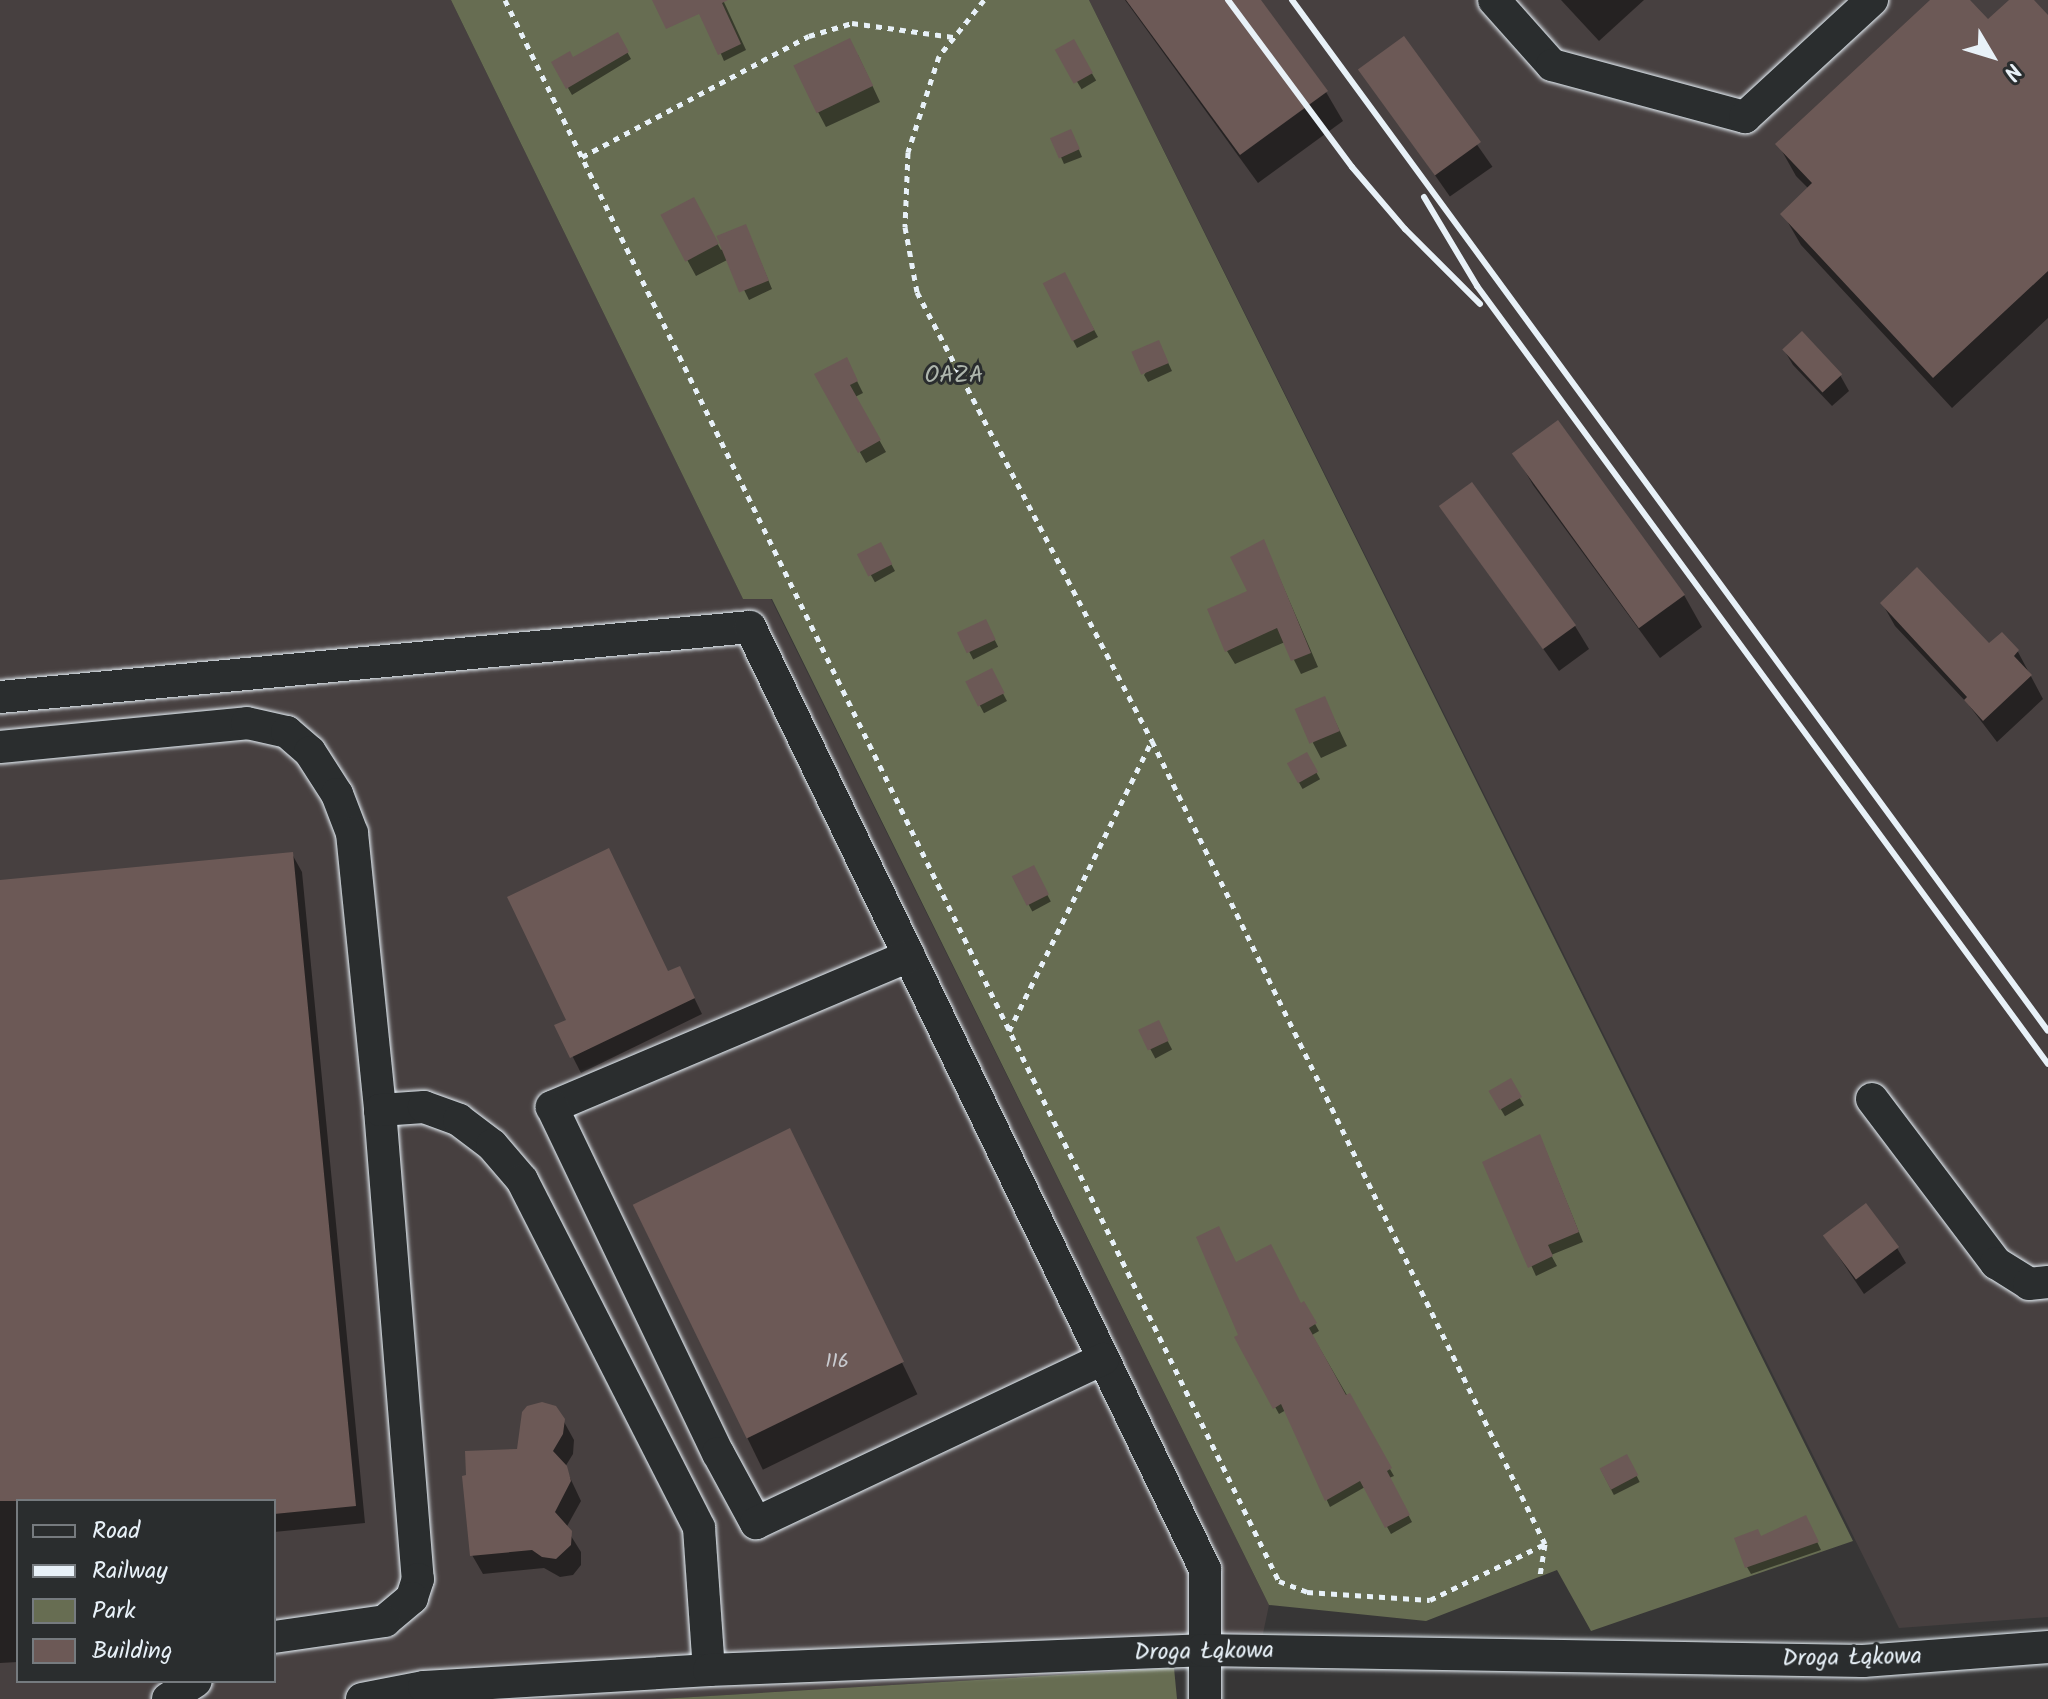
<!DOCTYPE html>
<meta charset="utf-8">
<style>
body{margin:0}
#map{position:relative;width:2048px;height:1699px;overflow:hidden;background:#373636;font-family:Kalam,sans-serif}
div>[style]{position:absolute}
.built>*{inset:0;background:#474040}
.green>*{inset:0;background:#676d52}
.shadow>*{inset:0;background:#0007;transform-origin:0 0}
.building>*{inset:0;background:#6c5956;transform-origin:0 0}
.path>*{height:5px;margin-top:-2.5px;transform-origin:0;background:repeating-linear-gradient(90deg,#e8f1f8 0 6px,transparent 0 12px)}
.roads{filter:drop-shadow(0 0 2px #e8f1f8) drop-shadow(0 0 2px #e8f1f8)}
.minor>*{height:32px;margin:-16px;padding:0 16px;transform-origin:16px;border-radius:16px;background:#2a2d2e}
.rail>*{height:6px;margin:-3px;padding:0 3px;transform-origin:3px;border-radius:3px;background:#e8f1f8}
span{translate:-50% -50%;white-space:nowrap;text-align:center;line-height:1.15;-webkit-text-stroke:6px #2a2d2e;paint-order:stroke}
.number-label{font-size:20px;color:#c9cbd0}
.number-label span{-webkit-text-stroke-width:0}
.park-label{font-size:24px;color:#aeb6ad}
.street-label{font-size:24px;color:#e8f1f8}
.legend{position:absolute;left:16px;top:1499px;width:260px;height:184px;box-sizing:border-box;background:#2a2d2e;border:2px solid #767b7f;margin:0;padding:10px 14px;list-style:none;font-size:24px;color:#e8f1f8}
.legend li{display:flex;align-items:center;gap:16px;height:40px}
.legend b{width:40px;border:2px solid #767b7f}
.north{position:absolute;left:1952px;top:16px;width:80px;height:80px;-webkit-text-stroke:6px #2a2d2e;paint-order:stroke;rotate:128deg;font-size:22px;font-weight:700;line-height:32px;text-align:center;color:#e8f1f8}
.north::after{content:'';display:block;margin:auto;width:28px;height:36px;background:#e8f1f8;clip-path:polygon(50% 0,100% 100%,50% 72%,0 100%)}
</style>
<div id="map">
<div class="built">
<i style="clip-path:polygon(evenodd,0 0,451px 0,743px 599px,771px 599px,1269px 1605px,1256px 1667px,1174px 1668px,660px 1699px,0 1699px,0 0,18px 1501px,274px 1501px,274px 1681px,18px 1681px,18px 1501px)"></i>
<i style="clip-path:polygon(1089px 0,2048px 0,2048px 1617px,1899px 1628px)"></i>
</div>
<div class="green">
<i style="clip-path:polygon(451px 0,1089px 0,1853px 1541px,1591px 1631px,1557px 1570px,1426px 1621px,1269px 1605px,772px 599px,743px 599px)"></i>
<i style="clip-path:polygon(1174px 1668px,1177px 1699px,660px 1699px)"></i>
</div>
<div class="shadow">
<i style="clip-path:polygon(698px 0,723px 0,746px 50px,724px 61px)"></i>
<i style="clip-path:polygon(1125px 0,1258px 0,1326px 92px,1343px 121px,1258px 183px)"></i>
<i style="clip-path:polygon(1561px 0,1644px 0,1599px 41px)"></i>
<i style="clip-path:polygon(1933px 0,1967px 0,1988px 22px,2012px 0,2031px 0,2048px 18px,2048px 318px,1952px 408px,1801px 245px,1783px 214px,1809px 189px,1796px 176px,1778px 144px)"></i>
<i style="clip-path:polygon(617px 34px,631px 59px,572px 95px,554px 63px,572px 59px)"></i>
<i style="left:1403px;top:39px;width:156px;height:52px;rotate:55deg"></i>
<i style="left:1073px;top:42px;width:45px;height:17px;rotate:59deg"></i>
<i style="clip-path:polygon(858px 55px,880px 102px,826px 127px,818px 112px)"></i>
<i style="clip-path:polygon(1074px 138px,1082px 157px,1064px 164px,1053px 139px)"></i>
<i style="clip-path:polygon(693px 200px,721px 250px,749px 234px,772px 289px,749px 300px,729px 259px,696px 276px,663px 216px)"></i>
<i style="clip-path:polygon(1064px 275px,1098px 337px,1077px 348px,1064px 323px)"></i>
<i style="clip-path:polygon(1162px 350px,1172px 371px,1148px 382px,1144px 375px)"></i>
<i style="clip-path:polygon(1784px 350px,1840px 375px,1849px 391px,1832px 406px,1793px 365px)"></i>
<i style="clip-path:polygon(852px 371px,863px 393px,855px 397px,886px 452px,866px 463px,817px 375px)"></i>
<i style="clip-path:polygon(1558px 423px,1684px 595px,1702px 627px,1660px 658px,1533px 485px,1515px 454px)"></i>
<i style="clip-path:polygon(1442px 506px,1575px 626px,1589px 649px,1559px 671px)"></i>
<i style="clip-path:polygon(1264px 542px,1318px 667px,1301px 674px,1285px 642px,1235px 664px,1227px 651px,1250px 592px)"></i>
<i style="left:880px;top:544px;width:31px;height:23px;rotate:61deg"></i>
<i style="clip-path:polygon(1882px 603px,1989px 646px,2018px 652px,2043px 699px,1997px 742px,1968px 704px,1895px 626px)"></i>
<i style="left:985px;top:621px;width:29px;height:28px;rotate:63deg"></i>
<i style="left:991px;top:671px;width:34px;height:26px;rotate:62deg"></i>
<i style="clip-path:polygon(1324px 698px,1347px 746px,1321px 758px,1313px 743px)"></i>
<i style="left:1306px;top:754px;width:29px;height:20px;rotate:61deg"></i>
<i style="clip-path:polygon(292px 854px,302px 872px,365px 1523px,274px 1532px,274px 1501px,18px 1501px,18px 1662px,0 1663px,0 882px)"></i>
<i style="left:1033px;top:868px;width:38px;height:21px;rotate:62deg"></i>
<i style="clip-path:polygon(668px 973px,687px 983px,702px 1014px,581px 1073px,557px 1026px)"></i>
<i style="left:1158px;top:1023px;width:30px;height:19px;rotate:62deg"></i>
<i style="left:1510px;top:1081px;width:28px;height:22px;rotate:60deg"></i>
<i style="left:789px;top:1131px;width:293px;height:172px;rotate:64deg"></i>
<i style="clip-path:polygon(1544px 1146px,1583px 1242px,1551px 1255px,1557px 1266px,1536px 1276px,1485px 1163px)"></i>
<i style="clip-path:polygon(1824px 1235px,1897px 1248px,1906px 1263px,1864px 1294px)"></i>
<i style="clip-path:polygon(1236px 1265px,1301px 1306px,1304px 1304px,1319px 1331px,1312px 1335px,1394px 1476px,1389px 1478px,1412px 1522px,1391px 1534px,1365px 1487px,1330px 1507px,1286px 1410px,1279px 1414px,1237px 1338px,1241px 1336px)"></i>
<i style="clip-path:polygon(563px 1420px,574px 1440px,573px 1454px,565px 1467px,581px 1501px,566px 1528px,581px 1552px,581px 1565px,573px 1575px,560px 1577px,544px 1568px,483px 1574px,472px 1555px,518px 1451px)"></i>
<i style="left:1627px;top:1457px;width:28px;height:29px;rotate:63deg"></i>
<i style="clip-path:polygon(1809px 1525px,1821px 1550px,1751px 1574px,1747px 1567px,1761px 1538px)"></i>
</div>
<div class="building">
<i style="clip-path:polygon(652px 0,728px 0,722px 3px,741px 44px,718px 55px,699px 14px,666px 29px)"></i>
<i style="clip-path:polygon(1126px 0,1261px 0,1328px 91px,1240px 155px)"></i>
<i style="clip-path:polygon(1930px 0,1970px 0,1988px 19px,2009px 0,2034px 0,2048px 15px,2048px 271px,1933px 378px,1780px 214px,1812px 183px,1775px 144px)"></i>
<i style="clip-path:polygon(618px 32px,629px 52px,566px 89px,551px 62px,570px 51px,573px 57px)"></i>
<i style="left:1404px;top:36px;width:131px;height:57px;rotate:54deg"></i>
<i style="left:850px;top:38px;width:53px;height:63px;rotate:64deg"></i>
<i style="left:1074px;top:39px;width:39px;height:22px;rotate:61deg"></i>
<i style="left:1071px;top:129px;width:22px;height:23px;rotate:66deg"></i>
<i style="left:694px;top:197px;width:53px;height:38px;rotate:62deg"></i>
<i style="left:746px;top:224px;width:61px;height:32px;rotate:68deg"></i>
<i style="left:1065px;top:272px;width:65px;height:25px;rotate:63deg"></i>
<i style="left:1802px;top:331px;width:59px;height:27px;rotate:47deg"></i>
<i style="left:1159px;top:340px;width:25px;height:30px;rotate:67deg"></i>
<i style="clip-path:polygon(847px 357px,858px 381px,850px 385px,881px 440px,858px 453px,814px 374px)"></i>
<i style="left:1558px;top:420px;width:216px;height:57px;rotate:54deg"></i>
<i style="left:1472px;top:482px;width:177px;height:41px;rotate:54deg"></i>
<i style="clip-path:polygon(1264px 539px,1311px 653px,1291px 661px,1277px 628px,1225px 652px,1207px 609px,1247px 591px,1230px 557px)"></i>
<i style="left:881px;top:542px;width:25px;height:27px;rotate:63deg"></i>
<i style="clip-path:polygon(1917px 567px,1989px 643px,2002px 632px,2019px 650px,2014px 656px,2032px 675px,1983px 721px,1964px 700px,1967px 697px,1880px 603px)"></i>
<i style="left:986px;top:619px;width:23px;height:32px;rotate:65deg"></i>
<i style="left:992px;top:668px;width:28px;height:30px;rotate:63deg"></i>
<i style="left:1325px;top:696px;width:38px;height:33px;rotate:67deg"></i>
<i style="left:1307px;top:752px;width:23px;height:23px;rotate:61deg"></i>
<i style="clip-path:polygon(609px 848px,668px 971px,680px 966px,695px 998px,570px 1058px,554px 1025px,566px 1020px,507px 897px)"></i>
<i style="clip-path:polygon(293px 852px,356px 1506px,274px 1514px,274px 1501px,0 1501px,0 880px)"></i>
<i style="left:1034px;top:865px;width:33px;height:25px;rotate:63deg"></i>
<i style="left:1159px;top:1020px;width:23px;height:23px;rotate:65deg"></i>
<i style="left:1511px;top:1078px;width:22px;height:26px;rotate:60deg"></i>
<i style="left:790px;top:1128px;width:260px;height:175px;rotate:64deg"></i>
<i style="clip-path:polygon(1540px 1134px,1579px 1232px,1548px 1245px,1553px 1256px,1528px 1268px,1482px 1162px)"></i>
<i style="left:1866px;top:1203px;width:55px;height:54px;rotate:53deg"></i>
<i style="clip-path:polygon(1219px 1226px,1236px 1262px,1271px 1244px,1301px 1303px,1304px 1301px,1317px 1323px,1309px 1328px,1346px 1395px,1350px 1393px,1392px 1468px,1387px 1471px,1410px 1515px,1385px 1528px,1360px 1481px,1325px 1501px,1281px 1404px,1273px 1409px,1234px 1337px,1238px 1335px,1196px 1237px)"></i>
<i style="clip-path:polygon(542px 1402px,556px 1406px,565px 1419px,563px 1434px,553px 1451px,567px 1466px,571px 1481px,555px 1512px,572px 1531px,571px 1545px,556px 1559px,542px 1557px,532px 1550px,470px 1556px,462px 1476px,466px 1475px,465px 1451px,517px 1449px,522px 1412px,527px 1406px)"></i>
<i style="left:1627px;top:1454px;width:24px;height:31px;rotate:62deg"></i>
<i style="clip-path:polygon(1806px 1515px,1819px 1542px,1745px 1568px,1734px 1538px,1758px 1529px,1761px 1536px)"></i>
</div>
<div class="path">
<i style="left:505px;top:0;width:1760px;rotate:63.92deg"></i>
<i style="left:1279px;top:1581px;width:30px;rotate:21deg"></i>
<i style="left:1307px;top:1592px;width:123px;rotate:3.7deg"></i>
<i style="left:1430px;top:1600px;width:128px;rotate:-26deg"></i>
<i style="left:984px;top:0;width:72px;rotate:128.8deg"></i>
<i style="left:939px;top:56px;width:101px;rotate:107.9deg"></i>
<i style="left:908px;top:152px;width:75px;rotate:92.3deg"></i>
<i style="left:905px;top:227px;width:66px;rotate:79.5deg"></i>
<i style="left:917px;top:292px;width:507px;rotate:62.37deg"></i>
<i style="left:1152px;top:741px;width:894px;rotate:63.92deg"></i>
<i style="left:1545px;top:1544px;width:33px;rotate:99deg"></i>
<i style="left:582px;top:157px;width:257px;rotate:-28.1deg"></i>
<i style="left:809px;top:36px;width:45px;rotate:-16.8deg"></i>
<i style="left:852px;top:23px;width:102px;rotate:7.9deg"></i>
<i style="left:1009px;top:1031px;width:322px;rotate:-63.8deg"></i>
</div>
<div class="roads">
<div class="minor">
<i style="left:1494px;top:0;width:87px;rotate:48.3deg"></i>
<i style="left:1552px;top:65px;width:200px;rotate:15.1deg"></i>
<i style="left:1745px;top:117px;width:173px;rotate:-42.7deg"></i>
<i style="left:0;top:697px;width:753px;rotate:-5.33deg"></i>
<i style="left:750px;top:627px;width:1046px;rotate:64.22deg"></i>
<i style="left:1205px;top:1569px;width:130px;rotate:90deg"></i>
<i style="left:0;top:747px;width:248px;rotate:-5.5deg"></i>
<i style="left:247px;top:723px;width:41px;rotate:12.7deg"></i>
<i style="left:287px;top:732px;width:30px;rotate:41deg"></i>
<i style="left:310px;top:752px;width:50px;rotate:57.3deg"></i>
<i style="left:337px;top:794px;width:42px;rotate:69deg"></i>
<i style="left:352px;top:833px;width:278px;rotate:84.2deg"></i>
<i style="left:380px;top:1110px;width:471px;rotate:85.4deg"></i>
<i style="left:418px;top:1579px;width:20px;rotate:108deg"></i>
<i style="left:412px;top:1598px;width:35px;rotate:140deg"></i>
<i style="left:385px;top:1621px;width:112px;rotate:171.8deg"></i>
<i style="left:909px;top:956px;width:388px;rotate:157.1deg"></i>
<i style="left:552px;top:1107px;width:384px;rotate:64.4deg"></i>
<i style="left:718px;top:1453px;width:80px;rotate:61.5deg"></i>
<i style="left:756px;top:1523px;width:384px;rotate:-25.3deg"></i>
<i style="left:1872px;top:1099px;width:206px;rotate:52.9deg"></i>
<i style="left:1996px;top:1263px;width:39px;rotate:32deg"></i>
<i style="left:2029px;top:1284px;width:19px;rotate:-6deg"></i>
<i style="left:380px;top:1110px;width:44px;rotate:-3.9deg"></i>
<i style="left:424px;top:1107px;width:37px;rotate:20deg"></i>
<i style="left:459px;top:1120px;width:41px;rotate:37.1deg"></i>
<i style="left:492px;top:1145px;width:46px;rotate:49.4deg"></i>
<i style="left:522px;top:1180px;width:390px;rotate:63deg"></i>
<i style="left:699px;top:1528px;width:142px;rotate:86deg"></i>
<i style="left:168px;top:1699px;width:33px;rotate:-33deg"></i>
<i style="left:362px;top:1699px;width:63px;rotate:-11deg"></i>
<i style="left:424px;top:1687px;width:286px;rotate:-3.4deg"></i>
<i style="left:709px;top:1670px;width:493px;rotate:-2.3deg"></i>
<i style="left:1202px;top:1650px;width:661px;rotate:0.95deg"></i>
<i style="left:1863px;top:1661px;width:186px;rotate:-4.3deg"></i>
</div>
</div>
<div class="rail">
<i style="left:1228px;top:0;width:208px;rotate:53.4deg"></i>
<i style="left:1352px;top:167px;width:82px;rotate:49.5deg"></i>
<i style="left:1405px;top:229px;width:106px;rotate:45deg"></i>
<i style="left:1292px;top:0;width:1278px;rotate:53.75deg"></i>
<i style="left:1424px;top:197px;width:104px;rotate:59.2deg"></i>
<i style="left:1477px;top:286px;width:965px;rotate:53.72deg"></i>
</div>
<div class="number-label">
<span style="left:837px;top:1362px">116</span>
</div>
<div class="park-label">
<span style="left:954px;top:376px">OAZA</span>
</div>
<div class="street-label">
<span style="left:1204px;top:1652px;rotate:-1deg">Droga Łąkowa</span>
<span style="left:1852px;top:1658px;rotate:-1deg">Droga Łąkowa</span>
</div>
<ul class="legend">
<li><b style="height:10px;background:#2a2d2e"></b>Road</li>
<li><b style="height:10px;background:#e8f1f8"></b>Railway</li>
<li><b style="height:22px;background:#676d52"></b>Park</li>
<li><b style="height:22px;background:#6c5956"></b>Building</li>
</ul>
<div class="north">N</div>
</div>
